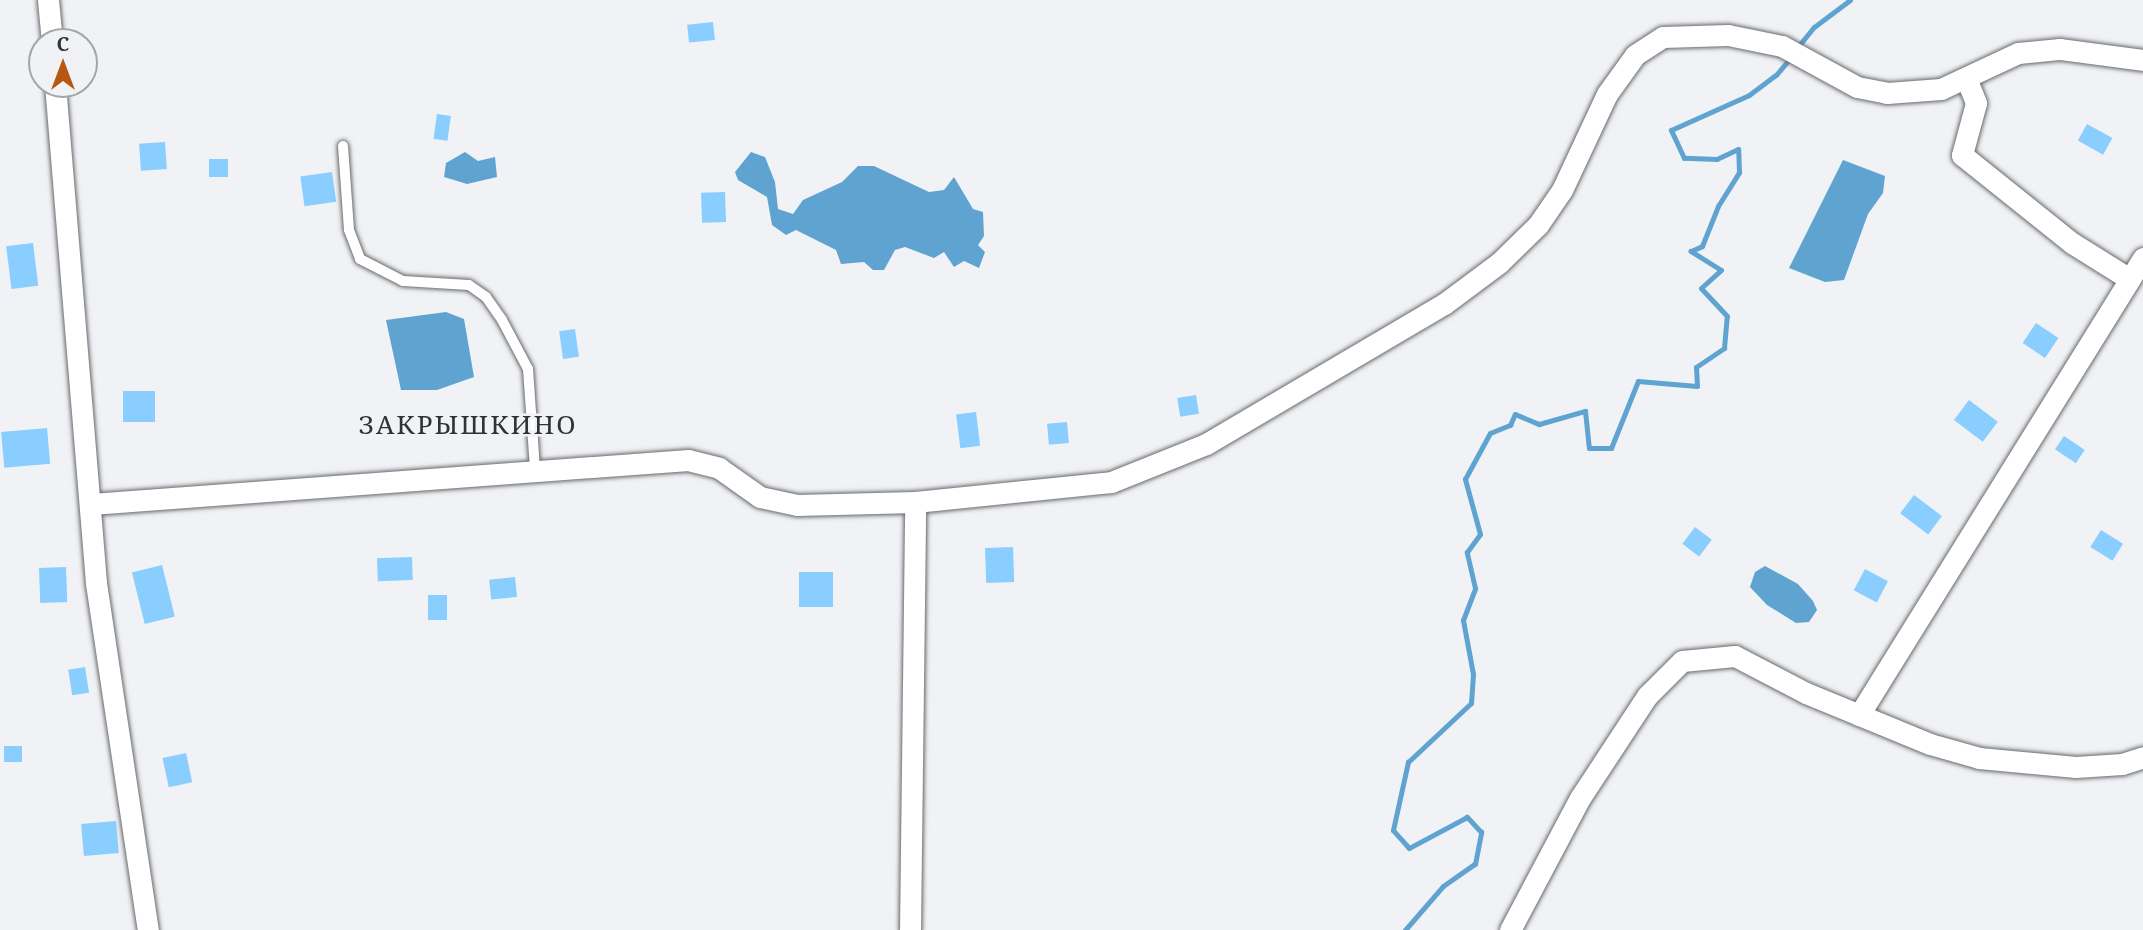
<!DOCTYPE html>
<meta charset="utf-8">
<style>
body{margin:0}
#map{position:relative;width:2143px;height:930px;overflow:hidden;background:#f0f2f5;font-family:"Noto Serif",serif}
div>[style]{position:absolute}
.water>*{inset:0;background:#5fa3d1}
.stream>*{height:5px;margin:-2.5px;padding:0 2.5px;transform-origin:2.5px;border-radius:2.5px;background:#5fa3d1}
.building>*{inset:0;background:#89cefe;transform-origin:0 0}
.roads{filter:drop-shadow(0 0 2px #686a6c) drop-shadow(0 0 2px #686a6c)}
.service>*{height:10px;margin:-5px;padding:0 5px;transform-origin:5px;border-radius:5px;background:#fff}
.minor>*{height:21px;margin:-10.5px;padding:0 10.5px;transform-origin:10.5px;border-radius:10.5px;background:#fff}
span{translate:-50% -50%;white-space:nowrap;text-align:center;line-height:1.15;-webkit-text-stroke:5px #f0f2f5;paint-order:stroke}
.neighbourhood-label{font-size:26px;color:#313233;letter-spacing:2px}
.north{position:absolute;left:28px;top:28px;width:70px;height:70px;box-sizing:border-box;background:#f0f2f5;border:2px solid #a4a5a7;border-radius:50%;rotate:0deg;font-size:19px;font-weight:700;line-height:28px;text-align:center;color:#313233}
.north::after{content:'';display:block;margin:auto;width:24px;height:32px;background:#b75711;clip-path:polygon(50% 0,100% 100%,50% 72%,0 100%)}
</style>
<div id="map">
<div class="water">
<i style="clip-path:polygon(465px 152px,478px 161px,495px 157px,497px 177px,467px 184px,444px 177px,446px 163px)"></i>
<i style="clip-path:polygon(751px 152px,765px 157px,775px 182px,778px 209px,793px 214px,803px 200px,842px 182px,858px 166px,874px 166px,929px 192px,944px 190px,954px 177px,973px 209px,983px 212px,984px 236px,978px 245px,985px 252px,979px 268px,964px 261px,954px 267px,944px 252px,934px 258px,905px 247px,895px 250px,884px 270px,873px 270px,864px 262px,841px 264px,836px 250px,796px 230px,786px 235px,772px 225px,767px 197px,738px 180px,735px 172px)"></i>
<i style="clip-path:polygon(1843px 160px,1885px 176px,1883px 193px,1868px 214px,1844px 280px,1825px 282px,1789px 268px)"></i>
<i style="clip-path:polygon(446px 312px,464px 319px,474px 377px,437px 390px,401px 390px,386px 320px)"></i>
<i style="clip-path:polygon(1765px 566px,1798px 584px,1813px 601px,1817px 610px,1809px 622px,1796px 623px,1767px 605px,1750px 587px,1755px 572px)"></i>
</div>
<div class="stream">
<i style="left:1796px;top:49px;width:28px;rotate:-51deg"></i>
<i style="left:1814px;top:27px;width:45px;rotate:-36.9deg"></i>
<i style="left:1405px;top:930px;width:58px;rotate:-49.2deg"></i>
<i style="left:1443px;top:886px;width:39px;rotate:-35deg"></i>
<i style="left:1475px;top:864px;width:33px;rotate:-79deg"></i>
<i style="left:1481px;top:832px;width:21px;rotate:-133deg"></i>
<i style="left:1467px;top:817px;width:66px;rotate:151.9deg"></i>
<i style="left:1409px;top:848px;width:24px;rotate:-132deg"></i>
<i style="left:1393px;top:830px;width:70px;rotate:-77.6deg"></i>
<i style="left:1408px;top:762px;width:86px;rotate:-43.1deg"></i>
<i style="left:1471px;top:703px;width:29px;rotate:-86deg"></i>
<i style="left:1473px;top:674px;width:55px;rotate:-100.5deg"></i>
<i style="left:1463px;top:620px;width:34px;rotate:-69deg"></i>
<i style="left:1475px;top:588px;width:37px;rotate:-103deg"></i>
<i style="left:1467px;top:552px;width:22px;rotate:-54deg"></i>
<i style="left:1480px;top:534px;width:57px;rotate:-105.3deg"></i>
<i style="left:1465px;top:479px;width:52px;rotate:-61.5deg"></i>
<i style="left:1490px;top:433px;width:22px;rotate:-22deg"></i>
<i style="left:1510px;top:425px;width:12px;rotate:-66deg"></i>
<i style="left:1515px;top:414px;width:26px;rotate:23deg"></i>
<i style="left:1539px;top:424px;width:48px;rotate:-15.8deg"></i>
<i style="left:1585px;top:411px;width:37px;rotate:84deg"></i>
<i style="left:1589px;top:448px;width:22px"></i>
<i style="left:1611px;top:448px;width:72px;rotate:-68.1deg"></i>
<i style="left:1638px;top:381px;width:59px;rotate:4.8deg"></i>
<i style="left:1697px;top:386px;width:19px;rotate:-93deg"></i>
<i style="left:1696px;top:367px;width:34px;rotate:-34deg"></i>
<i style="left:1724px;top:348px;width:32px;rotate:-85deg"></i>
<i style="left:1727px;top:316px;width:38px;rotate:-133deg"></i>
<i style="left:1701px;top:288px;width:27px;rotate:-42deg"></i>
<i style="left:1721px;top:270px;width:36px;rotate:-148deg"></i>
<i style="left:1691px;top:251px;width:12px;rotate:-24deg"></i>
<i style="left:1702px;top:246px;width:43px;rotate:-68.2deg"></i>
<i style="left:1718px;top:206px;width:40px;rotate:-58deg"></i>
<i style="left:1739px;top:172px;width:23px;rotate:-92deg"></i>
<i style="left:1738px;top:149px;width:23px;rotate:155deg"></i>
<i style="left:1717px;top:159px;width:33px;rotate:-178deg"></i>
<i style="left:1684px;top:158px;width:31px;rotate:-115deg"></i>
<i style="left:1671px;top:130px;width:85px;rotate:-24.2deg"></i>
<i style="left:1749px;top:95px;width:34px;rotate:-37deg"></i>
<i style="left:1776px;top:75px;width:23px;rotate:-50deg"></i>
</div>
<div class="building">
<i style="left:713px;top:22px;width:18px;height:26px;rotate:84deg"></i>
<i style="left:437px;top:114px;width:14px;height:25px;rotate:8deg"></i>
<i style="left:2087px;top:124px;width:29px;height:19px;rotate:29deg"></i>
<i style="left:165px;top:142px;width:27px;height:26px;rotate:86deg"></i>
<i style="left:209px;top:159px;width:19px;height:18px"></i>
<i style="left:332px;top:172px;width:30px;height:32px;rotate:82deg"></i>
<i style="left:725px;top:192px;width:30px;height:24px;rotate:88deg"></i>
<i style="left:33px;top:243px;width:43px;height:27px;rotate:83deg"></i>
<i style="left:2036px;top:323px;width:27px;height:24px;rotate:34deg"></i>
<i style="left:575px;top:329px;width:28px;height:16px;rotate:82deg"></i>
<i style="left:123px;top:391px;width:32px;height:31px"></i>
<i style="left:1196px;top:395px;width:19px;height:19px;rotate:81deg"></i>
<i style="left:1969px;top:400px;width:36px;height:25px;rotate:37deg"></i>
<i style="left:976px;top:412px;width:34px;height:20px;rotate:83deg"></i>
<i style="left:1067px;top:422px;width:21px;height:20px;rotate:85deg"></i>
<i style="left:47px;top:428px;width:36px;height:46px;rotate:85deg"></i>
<i style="left:2064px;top:436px;width:25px;height:16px;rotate:34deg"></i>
<i style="left:1914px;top:495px;width:35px;height:23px;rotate:37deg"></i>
<i style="left:1695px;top:527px;width:21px;height:21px;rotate:37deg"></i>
<i style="left:2101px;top:530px;width:26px;height:20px;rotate:32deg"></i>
<i style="left:1013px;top:547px;width:35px;height:28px;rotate:88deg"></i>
<i style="left:412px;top:557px;width:23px;height:35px;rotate:88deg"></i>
<i style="left:162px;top:565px;width:53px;height:31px;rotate:76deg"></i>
<i style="left:66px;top:567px;width:35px;height:27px;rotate:88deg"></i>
<i style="left:1865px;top:569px;width:26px;height:24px;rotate:28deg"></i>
<i style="left:833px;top:572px;width:35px;height:34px;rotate:90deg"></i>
<i style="left:515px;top:577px;width:20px;height:26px;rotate:84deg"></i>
<i style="left:428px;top:595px;width:19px;height:25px"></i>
<i style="left:85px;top:667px;width:26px;height:17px;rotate:81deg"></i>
<i style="left:4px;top:746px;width:18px;height:16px"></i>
<i style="left:186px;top:753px;width:30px;height:24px;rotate:78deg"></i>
<i style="left:116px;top:821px;width:32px;height:35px;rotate:85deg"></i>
</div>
<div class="roads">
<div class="service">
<i style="left:343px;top:146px;width:84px;rotate:85.9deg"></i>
<i style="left:349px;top:230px;width:31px;rotate:69deg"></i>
<i style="left:360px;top:259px;width:48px;rotate:27.1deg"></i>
<i style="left:403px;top:281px;width:66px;rotate:3.5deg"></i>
<i style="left:469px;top:285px;width:21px;rotate:35deg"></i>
<i style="left:486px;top:297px;width:28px;rotate:55deg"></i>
<i style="left:502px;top:320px;width:55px;rotate:62deg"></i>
<i style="left:528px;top:369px;width:99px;rotate:86deg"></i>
</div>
<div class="minor">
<i style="left:48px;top:0;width:42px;rotate:84.6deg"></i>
<i style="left:1966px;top:78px;width:27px;rotate:68deg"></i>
<i style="left:1976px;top:103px;width:54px;rotate:105.1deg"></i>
<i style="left:1962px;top:155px;width:141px;rotate:38.7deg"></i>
<i style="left:2072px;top:243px;width:66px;rotate:32deg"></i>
<i style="left:55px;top:84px;width:501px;rotate:85.3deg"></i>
<i style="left:96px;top:583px;width:351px;rotate:81.5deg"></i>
<i style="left:91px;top:504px;width:599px;rotate:-4.22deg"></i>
<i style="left:688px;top:460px;width:32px;rotate:14deg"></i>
<i style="left:719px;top:468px;width:50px;rotate:35.3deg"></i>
<i style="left:760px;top:497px;width:38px;rotate:12deg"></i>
<i style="left:797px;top:505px;width:118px;rotate:-1.5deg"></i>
<i style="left:915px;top:502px;width:197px;rotate:-5.8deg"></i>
<i style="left:1111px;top:482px;width:102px;rotate:-21.8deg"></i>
<i style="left:1206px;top:444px;width:276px;rotate:-30.5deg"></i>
<i style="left:1444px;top:304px;width:69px;rotate:-36.7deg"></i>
<i style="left:1499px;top:263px;width:54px;rotate:-44.3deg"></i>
<i style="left:1538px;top:225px;width:42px;rotate:-55.6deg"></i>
<i style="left:1562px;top:190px;width:106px;rotate:-64.9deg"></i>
<i style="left:1607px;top:94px;width:48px;rotate:-54.3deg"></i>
<i style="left:1635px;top:55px;width:33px;rotate:-33deg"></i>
<i style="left:1663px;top:37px;width:65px;rotate:-1.8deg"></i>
<i style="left:1728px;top:35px;width:55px;rotate:11.5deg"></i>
<i style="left:1782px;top:46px;width:85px;rotate:28.7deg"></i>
<i style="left:1857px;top:87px;width:31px;rotate:11deg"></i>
<i style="left:1887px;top:93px;width:54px;rotate:-4.2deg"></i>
<i style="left:1941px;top:89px;width:85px;rotate:-25.1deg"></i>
<i style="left:2018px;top:53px;width:42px;rotate:-5.4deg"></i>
<i style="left:2060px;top:49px;width:84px;rotate:7.5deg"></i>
<i style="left:1859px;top:715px;width:538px;rotate:-58.14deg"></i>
<i style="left:910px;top:930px;width:428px;rotate:-89.3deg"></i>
<i style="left:1510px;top:930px;width:149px;rotate:-62.1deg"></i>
<i style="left:1580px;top:798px;width:122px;rotate:-56.7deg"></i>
<i style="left:1647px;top:696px;width:49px;rotate:-45deg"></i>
<i style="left:1682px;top:661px;width:53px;rotate:-5.4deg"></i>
<i style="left:1735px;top:656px;width:80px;rotate:27.5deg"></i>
<i style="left:1806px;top:693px;width:134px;rotate:22.4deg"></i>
<i style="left:1930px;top:744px;width:51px;rotate:15.9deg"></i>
<i style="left:1979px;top:758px;width:97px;rotate:5.3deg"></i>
<i style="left:2076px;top:767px;width:46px;rotate:-3.7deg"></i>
<i style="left:2122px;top:764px;width:22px;rotate:-18deg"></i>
</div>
</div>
<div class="neighbourhood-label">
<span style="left:468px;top:425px">ЗАКРЫШКИНО</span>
</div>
<div class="north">С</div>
</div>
